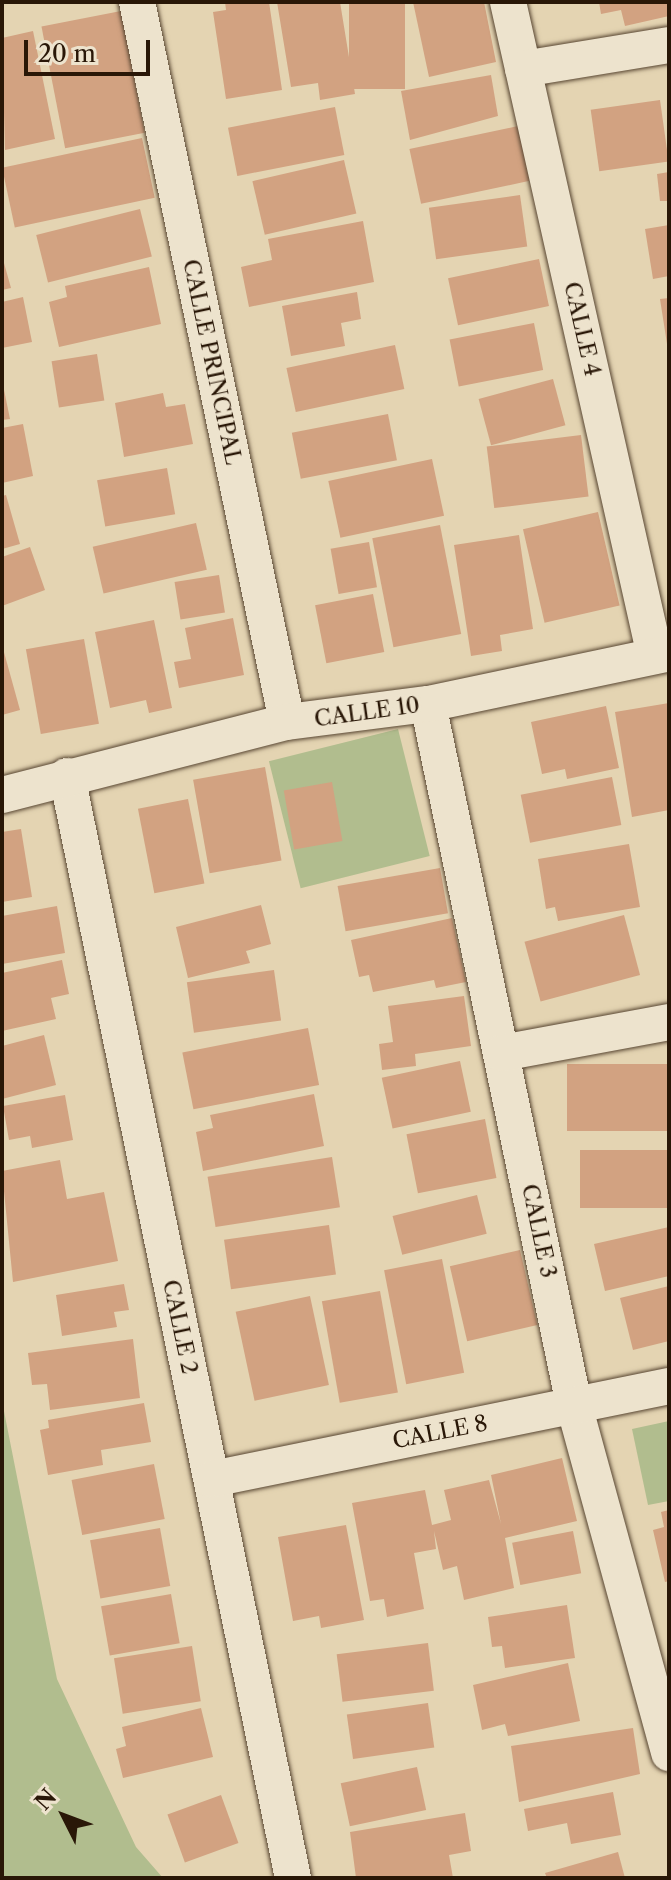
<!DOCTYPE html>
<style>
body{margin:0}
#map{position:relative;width:671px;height:1880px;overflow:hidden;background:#e4d4b2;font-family:"Libre Caslon Text",serif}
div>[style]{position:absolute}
.green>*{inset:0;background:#b1bd8e;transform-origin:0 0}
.building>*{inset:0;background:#d2a281;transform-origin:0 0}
.roads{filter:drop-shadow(0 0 2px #584632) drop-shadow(0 0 2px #584632)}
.street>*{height:36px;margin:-18px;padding:0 18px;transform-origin:18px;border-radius:18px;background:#ede3cd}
span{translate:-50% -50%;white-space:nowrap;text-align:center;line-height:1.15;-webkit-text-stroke:6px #ede3cd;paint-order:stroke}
.street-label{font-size:22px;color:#291707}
.frame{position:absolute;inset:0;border:4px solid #291707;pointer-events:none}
.north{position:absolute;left:24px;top:1776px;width:80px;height:80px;-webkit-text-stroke:6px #ede3cd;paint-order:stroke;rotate:312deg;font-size:22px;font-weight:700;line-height:32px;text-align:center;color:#291707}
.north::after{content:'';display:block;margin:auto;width:28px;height:36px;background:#291707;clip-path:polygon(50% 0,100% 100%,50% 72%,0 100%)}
.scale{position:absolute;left:24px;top:40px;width:126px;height:36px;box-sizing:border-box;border:4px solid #291707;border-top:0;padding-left:10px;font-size:24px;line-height:28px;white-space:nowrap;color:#291707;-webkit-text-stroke:6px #ede3cd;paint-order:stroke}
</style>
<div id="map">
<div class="green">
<i style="left:398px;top:729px;width:131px;height:133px;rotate:76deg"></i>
<i style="clip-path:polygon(2px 1401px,57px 1679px,136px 1847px,163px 1878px,2px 1878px)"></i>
<i style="clip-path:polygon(669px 1421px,669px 1501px,648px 1505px,632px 1429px)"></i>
</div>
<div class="building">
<i style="clip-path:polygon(225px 2px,269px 2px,282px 90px,226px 99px,213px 12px,226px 10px)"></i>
<i style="clip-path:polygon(277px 2px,340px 2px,355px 94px,320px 100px,318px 83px,291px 87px)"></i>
<i style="left:349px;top:2px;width:56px;height:87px"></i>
<i style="clip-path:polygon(413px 2px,484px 2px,496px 62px,429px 77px)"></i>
<i style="clip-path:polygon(599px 2px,669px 2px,669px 16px,625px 26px,621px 10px,601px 14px)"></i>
<i style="left:121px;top:11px;width:124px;height:81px;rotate:79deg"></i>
<i style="clip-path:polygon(33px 31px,55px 139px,5px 150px,2px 38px)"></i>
<i style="clip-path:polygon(491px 75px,498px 116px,410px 140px,401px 91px)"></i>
<i style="left:660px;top:100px;width:62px;height:70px;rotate:82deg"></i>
<i style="left:335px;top:107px;width:49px;height:109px;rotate:79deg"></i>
<i style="left:518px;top:126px;width:56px;height:111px;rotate:78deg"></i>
<i style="left:142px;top:138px;width:61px;height:143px;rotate:78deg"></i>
<i style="left:344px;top:160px;width:55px;height:94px;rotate:77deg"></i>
<i style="clip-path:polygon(669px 172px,669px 201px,660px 201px,657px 174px)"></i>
<i style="left:520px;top:195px;width:52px;height:92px;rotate:82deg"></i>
<i style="left:140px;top:209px;width:49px;height:107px;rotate:76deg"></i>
<i style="clip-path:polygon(363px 221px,374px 282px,249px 307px,241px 267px,272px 260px,268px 239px)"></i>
<i style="clip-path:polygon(669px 225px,669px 276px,653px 279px,645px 229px)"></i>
<i style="clip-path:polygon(2px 256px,11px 288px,2px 290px)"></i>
<i style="left:539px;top:259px;width:48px;height:93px;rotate:78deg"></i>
<i style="clip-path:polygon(149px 267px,161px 324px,59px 347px,49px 302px,67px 297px,65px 286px)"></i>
<i style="clip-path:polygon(357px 292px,361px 319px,341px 323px,345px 346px,291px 356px,282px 306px)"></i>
<i style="clip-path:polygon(23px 297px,32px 342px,2px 348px,2px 302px)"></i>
<i style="clip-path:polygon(669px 298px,669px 344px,667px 344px,660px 299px)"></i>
<i style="left:534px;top:323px;width:48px;height:86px;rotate:79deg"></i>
<i style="left:395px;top:345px;width:45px;height:111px;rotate:78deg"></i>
<i style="left:97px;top:354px;width:47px;height:46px;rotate:81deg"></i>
<i style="left:553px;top:379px;width:48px;height:77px;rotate:75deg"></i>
<i style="clip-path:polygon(2px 380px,10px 419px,2px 420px)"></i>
<i style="clip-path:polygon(163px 393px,166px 407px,185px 404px,193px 444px,124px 457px,115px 403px)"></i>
<i style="left:388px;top:414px;width:47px;height:98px;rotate:79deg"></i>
<i style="clip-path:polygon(23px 424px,33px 476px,2px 483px,2px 428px)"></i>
<i style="left:581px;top:435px;width:62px;height:95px;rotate:83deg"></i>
<i style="left:432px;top:459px;width:58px;height:106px;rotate:78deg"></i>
<i style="left:167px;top:468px;width:47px;height:71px;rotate:80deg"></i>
<i style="clip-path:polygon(6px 495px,20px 544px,2px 549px,2px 496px)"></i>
<i style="left:598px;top:512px;width:96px;height:77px;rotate:77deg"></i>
<i style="left:196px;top:523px;width:48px;height:106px;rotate:77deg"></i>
<i style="left:440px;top:525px;width:111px;height:69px;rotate:79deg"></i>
<i style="clip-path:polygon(519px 535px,533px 629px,500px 635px,502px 651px,471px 656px,454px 545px)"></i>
<i style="left:369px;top:542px;width:46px;height:39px;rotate:80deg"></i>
<i style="clip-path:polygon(30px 547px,45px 590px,2px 606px,2px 557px)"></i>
<i style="left:219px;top:575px;width:38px;height:45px;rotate:81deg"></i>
<i style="left:373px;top:594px;width:59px;height:59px;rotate:79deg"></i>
<i style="clip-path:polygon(233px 618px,244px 675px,179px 688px,174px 662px,191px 659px,185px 628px)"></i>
<i style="clip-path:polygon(154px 620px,172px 708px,149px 713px,146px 700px,110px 708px,95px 632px)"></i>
<i style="left:84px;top:639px;width:86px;height:59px;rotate:80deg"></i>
<i style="clip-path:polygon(2px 645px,20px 710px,2px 715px)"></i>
<i style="clip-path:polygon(669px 703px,669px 810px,632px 817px,615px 712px)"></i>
<i style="clip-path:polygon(606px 706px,619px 768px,567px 779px,565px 769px,542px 774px,531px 722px)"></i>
<i style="left:265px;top:767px;width:95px;height:73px;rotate:80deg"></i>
<i style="left:612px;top:777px;width:49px;height:93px;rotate:79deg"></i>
<i style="left:332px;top:782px;width:60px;height:49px;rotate:80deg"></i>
<i style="left:188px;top:799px;width:86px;height:51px;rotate:79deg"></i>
<i style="clip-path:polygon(21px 829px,32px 897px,2px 902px,2px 832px)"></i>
<i style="clip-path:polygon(629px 844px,640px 907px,558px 921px,555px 907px,546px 909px,538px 859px)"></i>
<i style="left:440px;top:868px;width:46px;height:104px;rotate:80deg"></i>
<i style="clip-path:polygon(261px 905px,271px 944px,246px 951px,250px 963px,188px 978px,176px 927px)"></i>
<i style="clip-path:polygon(57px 906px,65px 953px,2px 964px,2px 916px)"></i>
<i style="left:624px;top:915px;width:62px;height:103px;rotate:75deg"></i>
<i style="clip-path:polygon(452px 918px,466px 982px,436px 988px,434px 980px,373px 992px,369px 975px,359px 977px,351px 940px)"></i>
<i style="clip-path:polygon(62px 960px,69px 994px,51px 998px,56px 1019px,2px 1031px,2px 973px)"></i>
<i style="left:274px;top:970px;width:51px;height:88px;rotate:82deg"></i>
<i style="clip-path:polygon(464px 996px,471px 1046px,415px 1054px,416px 1066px,382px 1070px,379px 1044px,393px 1042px,388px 1006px)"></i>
<i style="left:308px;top:1028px;width:58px;height:128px;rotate:79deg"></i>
<i style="clip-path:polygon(44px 1035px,56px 1085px,2px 1099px,2px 1046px)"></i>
<i style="left:460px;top:1061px;width:52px;height:80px;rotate:78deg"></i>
<i style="left:669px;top:1064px;width:67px;height:102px;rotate:90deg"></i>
<i style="clip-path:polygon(314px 1094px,324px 1146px,203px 1171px,196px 1132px,213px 1128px,210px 1115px)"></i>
<i style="clip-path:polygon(65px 1095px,73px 1140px,32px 1148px,30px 1136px,9px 1140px,3px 1106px)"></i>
<i style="left:485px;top:1119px;width:60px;height:80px;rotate:79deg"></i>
<i style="left:669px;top:1150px;width:58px;height:89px;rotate:90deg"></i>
<i style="left:332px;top:1157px;width:51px;height:126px;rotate:81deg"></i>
<i style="clip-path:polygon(60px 1160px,67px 1199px,104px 1192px,118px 1261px,13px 1282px,2px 1171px)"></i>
<i style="left:477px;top:1195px;width:40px;height:87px;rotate:76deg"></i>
<i style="left:329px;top:1225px;width:50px;height:106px;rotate:82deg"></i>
<i style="clip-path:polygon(669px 1227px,669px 1276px,605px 1291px,594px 1244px)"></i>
<i style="left:520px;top:1250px;width:77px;height:72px;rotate:77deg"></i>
<i style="left:442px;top:1259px;width:116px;height:59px;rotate:79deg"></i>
<i style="clip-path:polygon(124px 1284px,129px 1310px,114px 1312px,117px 1327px,62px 1336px,56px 1295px)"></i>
<i style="clip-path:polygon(669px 1286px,669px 1341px,633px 1350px,620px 1298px)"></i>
<i style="left:380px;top:1291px;width:103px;height:59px;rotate:80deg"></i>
<i style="left:310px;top:1296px;width:91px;height:76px;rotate:78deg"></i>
<i style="clip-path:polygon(133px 1339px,140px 1398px,50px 1410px,47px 1384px,32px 1385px,28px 1353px)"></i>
<i style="clip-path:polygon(144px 1403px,151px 1442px,101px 1450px,103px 1465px,48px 1475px,40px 1430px,49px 1428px,48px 1420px)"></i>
<i style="clip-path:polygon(562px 1458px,577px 1521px,505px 1538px,514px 1588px,464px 1600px,457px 1566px,443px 1570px,434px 1531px,436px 1549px,414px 1553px,424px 1609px,387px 1617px,384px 1599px,370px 1601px,352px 1503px,425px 1490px,432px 1525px,451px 1520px,444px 1490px,489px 1480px,501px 1524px,491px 1475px)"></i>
<i style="left:154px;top:1464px;width:56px;height:84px;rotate:79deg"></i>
<i style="clip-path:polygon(669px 1510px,669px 1581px,665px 1582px,653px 1530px,664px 1527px,661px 1512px)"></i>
<i style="clip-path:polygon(346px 1525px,364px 1620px,321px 1628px,319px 1616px,293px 1621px,278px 1537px)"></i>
<i style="left:160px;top:1528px;width:59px;height:71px;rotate:80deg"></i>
<i style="left:573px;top:1531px;width:43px;height:62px;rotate:79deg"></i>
<i style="left:171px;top:1594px;width:50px;height:71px;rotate:80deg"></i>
<i style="clip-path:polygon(567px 1605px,575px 1658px,505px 1668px,502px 1646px,492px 1647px,488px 1617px)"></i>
<i style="left:428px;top:1643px;width:48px;height:92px;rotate:83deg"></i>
<i style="left:192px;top:1646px;width:56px;height:79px;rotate:81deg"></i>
<i style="clip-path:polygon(568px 1663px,580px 1721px,508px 1736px,505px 1724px,482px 1730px,473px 1685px)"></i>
<i style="left:428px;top:1703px;width:45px;height:82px;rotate:82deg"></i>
<i style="clip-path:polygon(201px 1708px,213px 1757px,123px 1778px,116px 1749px,126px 1746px,122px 1727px)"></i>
<i style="clip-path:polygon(633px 1728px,640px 1774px,519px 1802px,511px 1746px)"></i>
<i style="left:417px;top:1767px;width:44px;height:78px;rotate:78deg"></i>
<i style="clip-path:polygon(613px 1792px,621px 1835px,571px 1844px,567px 1823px,528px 1831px,524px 1809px)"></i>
<i style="left:221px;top:1795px;width:51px;height:57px;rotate:70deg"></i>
<i style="clip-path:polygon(465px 1813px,471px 1851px,449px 1855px,453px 1878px,356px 1878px,350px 1832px)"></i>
<i style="clip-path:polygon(618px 1852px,625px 1878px,547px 1878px,545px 1873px)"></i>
</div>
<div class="roads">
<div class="street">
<i style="left:137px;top:2px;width:735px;rotate:78.23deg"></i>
<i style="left:508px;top:2px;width:670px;rotate:77.33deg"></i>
<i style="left:523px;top:69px;width:148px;rotate:-9.3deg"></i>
<i style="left:428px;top:704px;width:716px;rotate:78.23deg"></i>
<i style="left:574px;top:1405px;width:361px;rotate:74.7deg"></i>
<i style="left:67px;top:776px;width:1125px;rotate:78.41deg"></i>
<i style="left:2px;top:795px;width:294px;rotate:-14.4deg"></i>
<i style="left:287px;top:722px;width:142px;rotate:-7.3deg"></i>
<i style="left:428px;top:704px;width:246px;rotate:-11.9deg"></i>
<i style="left:502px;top:1053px;width:170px;rotate:-10.5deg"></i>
<i style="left:212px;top:1479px;width:466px;rotate:-11.5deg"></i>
</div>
</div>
<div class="street-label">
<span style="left:582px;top:329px;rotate:77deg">CALLE 4</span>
<span style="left:212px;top:362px;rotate:78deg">CALLE PRINCIPAL</span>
<span style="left:367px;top:712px;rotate:-8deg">CALLE 10</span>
<span style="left:539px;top:1231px;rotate:78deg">CALLE 3</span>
<span style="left:180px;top:1327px;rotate:78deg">CALLE 2</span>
<span style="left:440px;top:1432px;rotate:-11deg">CALLE 8</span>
</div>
<div class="frame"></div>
<div class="north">N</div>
<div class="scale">20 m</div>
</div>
